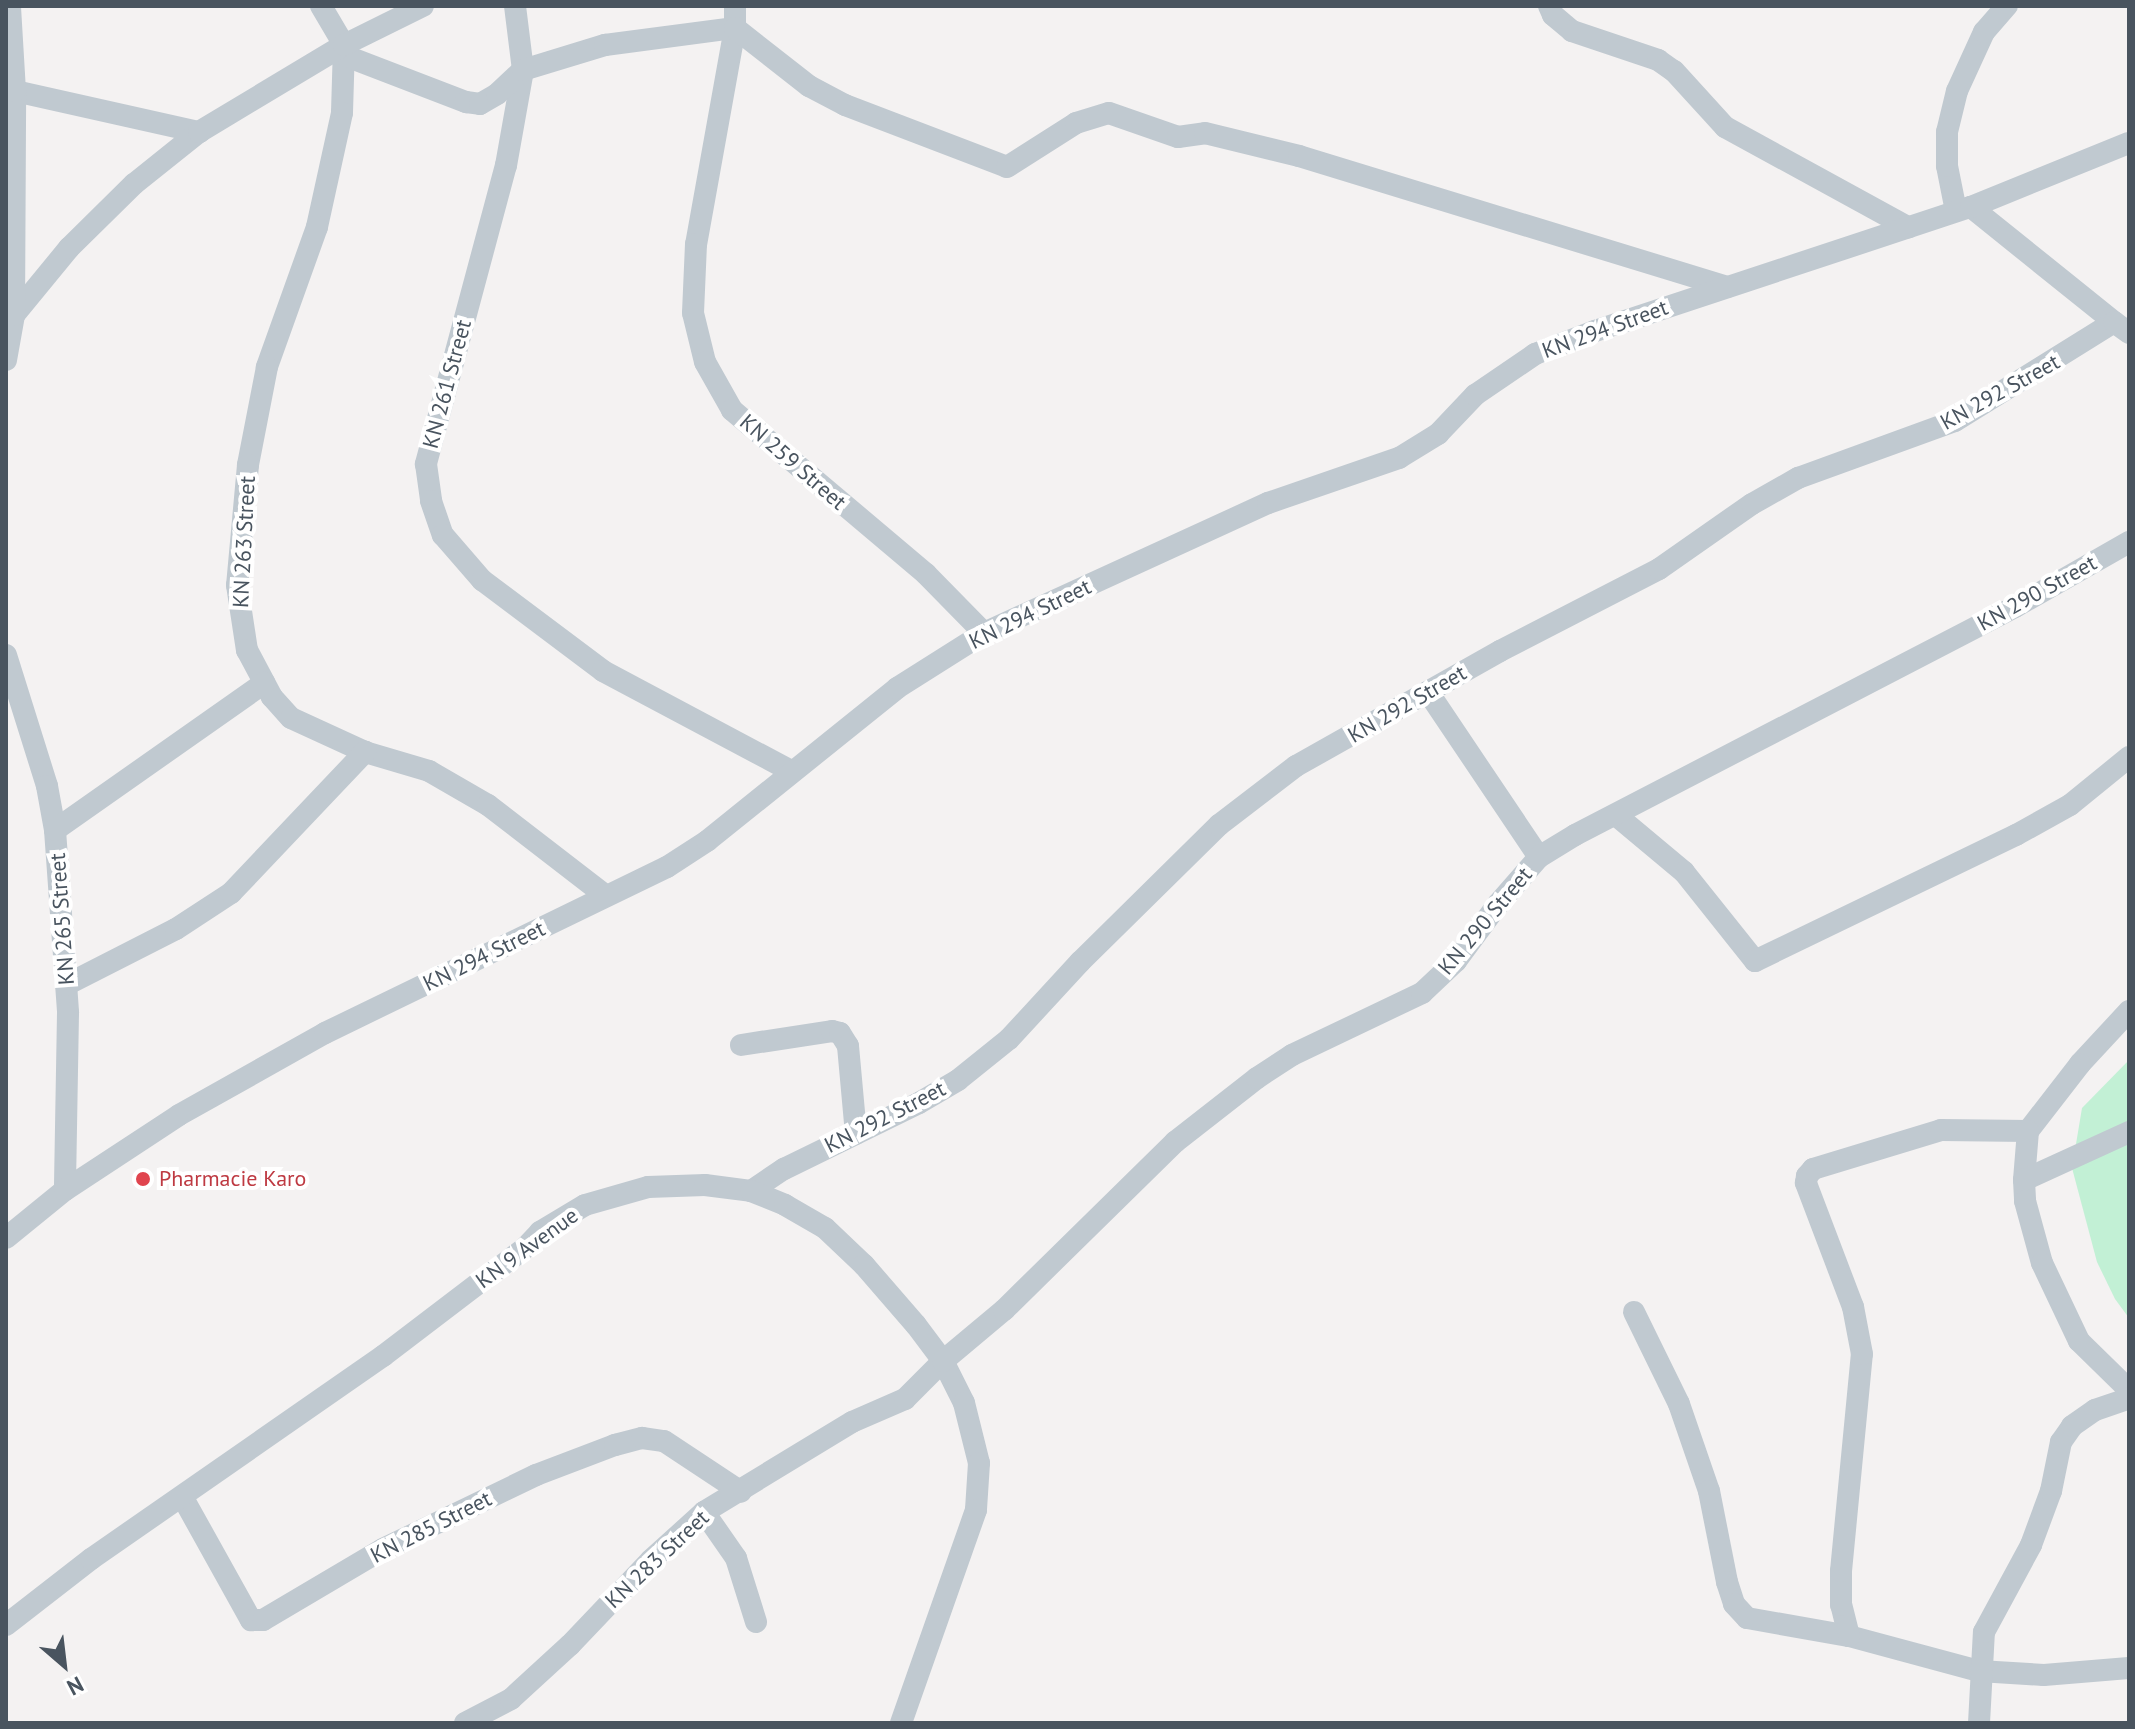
<!DOCTYPE html>
<style>
body{margin:0}
#map{position:relative;width:2135px;height:1729px;overflow:hidden;background:#f4f2f2;font-family:"PT Sans",sans-serif}
div>[style]{position:absolute}
.green>*{inset:0;background:#c2f0d5}
.minor>*{height:22px;margin:-11px;padding:0 11px;transform-origin:11px;border-radius:11px;background:#c0c9d0}
.dots>*{width:22px;height:22px;translate:-50% -50%;box-sizing:border-box;border:4px solid #fff;border-radius:50%}
span{translate:-50% -50%;white-space:nowrap;text-align:center;line-height:1.15;-webkit-text-stroke:8px #fff;paint-order:stroke}
.street-label{font-size:22px;color:#49545f}
.health-label{font-size:22px;color:#be3a42}
.left{translate:0 -50%;text-align:left}
.frame{position:absolute;inset:0;border:8px solid #49545f;pointer-events:none}
.north{position:absolute;left:24px;top:1625px;width:80px;height:80px;-webkit-text-stroke:6px #fff;paint-order:stroke;rotate:152deg;font-size:22px;font-weight:700;line-height:32px;text-align:center;color:#49545f}
.north::after{content:'';display:block;margin:auto;width:28px;height:36px;background:#49545f;clip-path:polygon(50% 0,100% 100%,50% 72%,0 100%)}
</style>
<div id="map">
<div class="green">
<i style="clip-path:polygon(2129px 1060px,2129px 1318px,2115px 1299px,2097px 1262px,2072px 1168px,2082px 1108px)"></i>
</div>
<div class="minor">
<i style="left:321px;top:6px;width:45px;rotate:59.5deg"></i>
<i style="left:344px;top:45px;width:68px;rotate:91.7deg"></i>
<i style="left:342px;top:113px;width:117px;rotate:102.4deg"></i>
<i style="left:317px;top:227px;width:149px;rotate:109.7deg"></i>
<i style="left:267px;top:367px;width:100px;rotate:101deg"></i>
<i style="left:248px;top:465px;width:121px;rotate:95.2deg"></i>
<i style="left:237px;top:585px;width:66px;rotate:81.3deg"></i>
<i style="left:247px;top:650px;width:53px;rotate:62deg"></i>
<i style="left:272px;top:697px;width:28px;rotate:48deg"></i>
<i style="left:291px;top:718px;width:81px;rotate:24.7deg"></i>
<i style="left:365px;top:752px;width:67px;rotate:16.5deg"></i>
<i style="left:429px;top:771px;width:68px;rotate:30deg"></i>
<i style="left:488px;top:805px;width:149px;rotate:37.6deg"></i>
<i style="left:515px;top:6px;width:64px;rotate:82.9deg"></i>
<i style="left:523px;top:70px;width:97px;rotate:100.1deg"></i>
<i style="left:506px;top:165px;width:310px;rotate:105deg"></i>
<i style="left:426px;top:464px;width:37px;rotate:82deg"></i>
<i style="left:431px;top:501px;width:36px;rotate:71deg"></i>
<i style="left:443px;top:535px;width:60px;rotate:49.1deg"></i>
<i style="left:482px;top:580px;width:151px;rotate:36.9deg"></i>
<i style="left:603px;top:671px;width:213px;rotate:28deg"></i>
<i style="left:735px;top:6px;width:22px;rotate:90deg"></i>
<i style="left:735px;top:28px;width:219px;rotate:100.2deg"></i>
<i style="left:696px;top:244px;width:69px;rotate:92.5deg"></i>
<i style="left:693px;top:313px;width:50px;rotate:76.2deg"></i>
<i style="left:705px;top:362px;width:55px;rotate:60.6deg"></i>
<i style="left:732px;top:410px;width:254px;rotate:40.2deg"></i>
<i style="left:926px;top:574px;width:83px;rotate:45.5deg"></i>
<i style="left:1549px;top:6px;width:10px;rotate:66deg"></i>
<i style="left:1553px;top:15px;width:25px;rotate:40deg"></i>
<i style="left:1572px;top:31px;width:91px;rotate:18.6deg"></i>
<i style="left:1658px;top:60px;width:19px;rotate:35deg"></i>
<i style="left:1674px;top:71px;width:76px;rotate:47.7deg"></i>
<i style="left:1725px;top:127px;width:209px;rotate:28.7deg"></i>
<i style="left:346px;top:56px;width:129px;rotate:21deg"></i>
<i style="left:466px;top:102px;width:14px;rotate:8deg"></i>
<i style="left:480px;top:104px;width:20px;rotate:-30deg"></i>
<i style="left:497px;top:94px;width:35px;rotate:-43deg"></i>
<i style="left:523px;top:70px;width:86px;rotate:-17deg"></i>
<i style="left:605px;top:45px;width:131px;rotate:-7.5deg"></i>
<i style="left:735px;top:28px;width:94px;rotate:38.1deg"></i>
<i style="left:809px;top:86px;width:41px;rotate:27.8deg"></i>
<i style="left:845px;top:105px;width:173px;rotate:20.9deg"></i>
<i style="left:1007px;top:167px;width:82px;rotate:-32.5deg"></i>
<i style="left:1076px;top:123px;width:34px;rotate:-17deg"></i>
<i style="left:1109px;top:113px;width:73px;rotate:19.2deg"></i>
<i style="left:1178px;top:137px;width:27px;rotate:-8deg"></i>
<i style="left:1205px;top:133px;width:97px;rotate:13.7deg"></i>
<i style="left:1299px;top:156px;width:448px;rotate:17deg"></i>
<i style="left:15px;top:91px;width:189px;rotate:12.6deg"></i>
<i style="left:1971px;top:207px;width:184px;rotate:38.8deg"></i>
<i style="left:1956px;top:211px;width:46px;rotate:-101.3deg"></i>
<i style="left:1947px;top:166px;width:34px;rotate:-90deg"></i>
<i style="left:1947px;top:132px;width:42px;rotate:-76.3deg"></i>
<i style="left:1957px;top:91px;width:65px;rotate:-65.4deg"></i>
<i style="left:1984px;top:32px;width:35px;rotate:-49deg"></i>
<i style="left:6px;top:333px;width:20px;rotate:-66deg"></i>
<i style="left:14px;top:315px;width:87px;rotate:-50.6deg"></i>
<i style="left:69px;top:248px;width:91px;rotate:-44.6deg"></i>
<i style="left:134px;top:184px;width:83px;rotate:-38.7deg"></i>
<i style="left:199px;top:132px;width:169px;rotate:-31deg"></i>
<i style="left:344px;top:45px;width:88px;rotate:-26.3deg"></i>
<i style="left:6px;top:360px;width:46px;rotate:-79.9deg"></i>
<i style="left:14px;top:315px;width:224px;rotate:-89.7deg"></i>
<i style="left:15px;top:91px;width:85px;rotate:-93.4deg"></i>
<i style="left:6px;top:655px;width:137px;rotate:72.6deg"></i>
<i style="left:47px;top:786px;width:45px;rotate:79.7deg"></i>
<i style="left:55px;top:830px;width:183px;rotate:85.9deg"></i>
<i style="left:68px;top:1013px;width:177px;rotate:91deg"></i>
<i style="left:1428px;top:692px;width:199px;rotate:56.1deg"></i>
<i style="left:1617px;top:816px;width:87px;rotate:39.9deg"></i>
<i style="left:1684px;top:872px;width:114px;rotate:51.4deg"></i>
<i style="left:1755px;top:961px;width:290px;rotate:-25.8deg"></i>
<i style="left:2016px;top:835px;width:62px;rotate:-29.1deg"></i>
<i style="left:2070px;top:805px;width:76px;rotate:-39.1deg"></i>
<i style="left:55px;top:830px;width:256px;rotate:-35.1deg"></i>
<i style="left:66px;top:985px;width:123px;rotate:-27deg"></i>
<i style="left:176px;top:929px;width:66px;rotate:-33.2deg"></i>
<i style="left:231px;top:893px;width:195px;rotate:-46.5deg"></i>
<i style="left:2129px;top:1011px;width:72px;rotate:132.8deg"></i>
<i style="left:2080px;top:1064px;width:85px;rotate:127.8deg"></i>
<i style="left:2028px;top:1131px;width:49px;rotate:94.7deg"></i>
<i style="left:2024px;top:1180px;width:21px;rotate:87deg"></i>
<i style="left:2025px;top:1201px;width:64px;rotate:74.7deg"></i>
<i style="left:2042px;top:1263px;width:86px;rotate:64.6deg"></i>
<i style="left:2079px;top:1341px;width:70px;rotate:44.4deg"></i>
<i style="left:741px;top:1045px;width:92px;rotate:-8.7deg"></i>
<i style="left:832px;top:1031px;width:8px;rotate:14deg"></i>
<i style="left:840px;top:1033px;width:15px;rotate:58deg"></i>
<i style="left:848px;top:1046px;width:88px;rotate:84.8deg"></i>
<i style="left:2024px;top:1180px;width:115px;rotate:-24.6deg"></i>
<i style="left:751px;top:1191px;width:40px;rotate:-34deg"></i>
<i style="left:784px;top:1169px;width:150px;rotate:-26.1deg"></i>
<i style="left:919px;top:1103px;width:45px;rotate:-30.5deg"></i>
<i style="left:958px;top:1080px;width:65px;rotate:-38.8deg"></i>
<i style="left:1009px;top:1039px;width:105px;rotate:-47.3deg"></i>
<i style="left:1080px;top:962px;width:195px;rotate:-44.6deg"></i>
<i style="left:1219px;top:825px;width:97px;rotate:-37.5deg"></i>
<i style="left:1296px;top:766px;width:234px;rotate:-29.4deg"></i>
<i style="left:1500px;top:651px;width:179px;rotate:-27.3deg"></i>
<i style="left:1659px;top:569px;width:113px;rotate:-35deg"></i>
<i style="left:1752px;top:504px;width:53px;rotate:-29.5deg"></i>
<i style="left:1798px;top:478px;width:167px;rotate:-20deg"></i>
<i style="left:1955px;top:421px;width:187px;rotate:-31.9deg"></i>
<i style="left:2114px;top:322px;width:19px;rotate:36deg"></i>
<i style="left:6px;top:1238px;width:76px;rotate:-39.1deg"></i>
<i style="left:65px;top:1190px;width:136px;rotate:-33.3deg"></i>
<i style="left:179px;top:1115px;width:167px;rotate:-29.3deg"></i>
<i style="left:325px;top:1033px;width:380px;rotate:-25.9deg"></i>
<i style="left:667px;top:867px;width:48px;rotate:-33deg"></i>
<i style="left:707px;top:841px;width:244px;rotate:-38.8deg"></i>
<i style="left:897px;top:688px;width:103px;rotate:-32.3deg"></i>
<i style="left:984px;top:633px;width:312px;rotate:-24.6deg"></i>
<i style="left:1268px;top:503px;width:139px;rotate:-19deg"></i>
<i style="left:1399px;top:458px;width:46px;rotate:-31.6deg"></i>
<i style="left:1438px;top:434px;width:54px;rotate:-46.5deg"></i>
<i style="left:1475px;top:395px;width:73px;rotate:-34.3deg"></i>
<i style="left:1535px;top:354px;width:64px;rotate:-21deg"></i>
<i style="left:1595px;top:331px;width:396px;rotate:-18.3deg"></i>
<i style="left:1971px;top:207px;width:170px;rotate:-22.1deg"></i>
<i style="left:1634px;top:1312px;width:102px;rotate:63.9deg"></i>
<i style="left:1679px;top:1404px;width:92px;rotate:71deg"></i>
<i style="left:1709px;top:1491px;width:93px;rotate:78.8deg"></i>
<i style="left:1727px;top:1582px;width:23px;rotate:72deg"></i>
<i style="left:1734px;top:1604px;width:19px;rotate:47deg"></i>
<i style="left:1747px;top:1618px;width:104px;rotate:10deg"></i>
<i style="left:1849px;top:1636px;width:135px;rotate:15.1deg"></i>
<i style="left:1979px;top:1671px;width:65px;rotate:3.5deg"></i>
<i style="left:2044px;top:1675px;width:85px;rotate:-4.7deg"></i>
<i style="left:183px;top:1498px;width:140px;rotate:60.9deg"></i>
<i style="left:251px;top:1620px;width:12px"></i>
<i style="left:263px;top:1620px;width:139px;rotate:-30.6deg"></i>
<i style="left:383px;top:1549px;width:170px;rotate:-25.8deg"></i>
<i style="left:536px;top:1475px;width:85px;rotate:-20.8deg"></i>
<i style="left:615px;top:1445px;width:28px;rotate:-15deg"></i>
<i style="left:642px;top:1438px;width:22px;rotate:8deg"></i>
<i style="left:664px;top:1441px;width:92px;rotate:33.5deg"></i>
<i style="left:704px;top:1512px;width:56px;rotate:55.2deg"></i>
<i style="left:736px;top:1558px;width:67px;rotate:72.6deg"></i>
<i style="left:6px;top:1625px;width:108px;rotate:-37.8deg"></i>
<i style="left:91px;top:1559px;width:356px;rotate:-34.8deg"></i>
<i style="left:383px;top:1356px;width:180px;rotate:-37.3deg"></i>
<i style="left:526px;top:1247px;width:21px;rotate:-47deg"></i>
<i style="left:540px;top:1232px;width:52px;rotate:-31deg"></i>
<i style="left:585px;top:1205px;width:66px;rotate:-15.9deg"></i>
<i style="left:648px;top:1187px;width:57px;rotate:-2deg"></i>
<i style="left:705px;top:1185px;width:46px;rotate:7.4deg"></i>
<i style="left:751px;top:1191px;width:37px;rotate:22deg"></i>
<i style="left:785px;top:1205px;width:46px;rotate:29.9deg"></i>
<i style="left:825px;top:1228px;width:54px;rotate:43.5deg"></i>
<i style="left:864px;top:1265px;width:79px;rotate:49.1deg"></i>
<i style="left:916px;top:1325px;width:45px;rotate:53.1deg"></i>
<i style="left:943px;top:1361px;width:47px;rotate:63.4deg"></i>
<i style="left:964px;top:1403px;width:62px;rotate:76deg"></i>
<i style="left:979px;top:1463px;width:47px;rotate:93.7deg"></i>
<i style="left:976px;top:1510px;width:226px;rotate:109.4deg"></i>
<i style="left:1849px;top:1636px;width:32px;rotate:-104deg"></i>
<i style="left:1841px;top:1605px;width:34px;rotate:-90deg"></i>
<i style="left:1841px;top:1571px;width:218px;rotate:-84.5deg"></i>
<i style="left:1862px;top:1354px;width:48px;rotate:-100.8deg"></i>
<i style="left:1853px;top:1307px;width:133px;rotate:-110.8deg"></i>
<i style="left:1806px;top:1183px;width:7px;rotate:-82deg"></i>
<i style="left:1807px;top:1176px;width:9px;rotate:-49deg"></i>
<i style="left:1813px;top:1169px;width:134px;rotate:-16.9deg"></i>
<i style="left:1941px;top:1130px;width:87px;rotate:0.7deg"></i>
<i style="left:465px;top:1723px;width:52px;rotate:-27.6deg"></i>
<i style="left:511px;top:1699px;width:80px;rotate:-42.5deg"></i>
<i style="left:570px;top:1645px;width:117px;rotate:-46.4deg"></i>
<i style="left:651px;top:1560px;width:72px;rotate:-42.2deg"></i>
<i style="left:704px;top:1512px;width:173px;rotate:-31.3deg"></i>
<i style="left:852px;top:1422px;width:58px;rotate:-23.5deg"></i>
<i style="left:905px;top:1399px;width:54px;rotate:-45deg"></i>
<i style="left:943px;top:1361px;width:80px;rotate:-39.9deg"></i>
<i style="left:1004px;top:1310px;width:240px;rotate:-44.5deg"></i>
<i style="left:1175px;top:1142px;width:104px;rotate:-38deg"></i>
<i style="left:1257px;top:1078px;width:42px;rotate:-33.3deg"></i>
<i style="left:1292px;top:1055px;width:144px;rotate:-25.5deg"></i>
<i style="left:1422px;top:993px;width:47px;rotate:-43.3deg"></i>
<i style="left:1456px;top:961px;width:71px;rotate:-53.6deg"></i>
<i style="left:1498px;top:904px;width:62px;rotate:-48.9deg"></i>
<i style="left:1539px;top:857px;width:42px;rotate:-31.4deg"></i>
<i style="left:1575px;top:835px;width:496px;rotate:-27.4deg"></i>
<i style="left:2015px;top:607px;width:131px;rotate:-29.7deg"></i>
<i style="left:1979px;top:1723px;width:91px;rotate:-86.9deg"></i>
<i style="left:1984px;top:1632px;width:99px;rotate:-61.6deg"></i>
<i style="left:2031px;top:1545px;width:58px;rotate:-69.7deg"></i>
<i style="left:2051px;top:1491px;width:50px;rotate:-78.5deg"></i>
<i style="left:2061px;top:1442px;width:19px;rotate:-55deg"></i>
<i style="left:2072px;top:1426px;width:28px;rotate:-35deg"></i>
<i style="left:2095px;top:1410px;width:36px;rotate:-19deg"></i>
</div>
<div class="dots">
<i style="left:143px;top:1179px;background:#e0444e"></i>
</div>
<div class="street-label">
<span style="left:1605px;top:329px;rotate:-20deg">KN 294 Street</span>
<span style="left:447px;top:384px;rotate:-75deg">KN 261 Street</span>
<span style="left:2000px;top:392px;rotate:-29deg">KN 292 Street</span>
<span style="left:793px;top:462px;rotate:41deg">KN 259 Street</span>
<span style="left:244px;top:542px;rotate:-87deg">KN 263 Street</span>
<span style="left:2037px;top:593px;rotate:-29deg">KN 290 Street</span>
<span style="left:1030px;top:614px;rotate:-26deg">KN 294 Street</span>
<span style="left:1407px;top:704px;rotate:-30deg">KN 292 Street</span>
<span style="left:62px;top:919px;rotate:-94deg">KN 265 Street</span>
<span style="left:1485px;top:921px;rotate:-50deg">KN 290 Street</span>
<span style="left:484px;top:956px;rotate:-26deg">KN 294 Street</span>
<span style="left:885px;top:1117px;rotate:-27deg">KN 292 Street</span>
<span style="left:527px;top:1248px;rotate:-36deg">KN 9 Avenue</span>
<span style="left:431px;top:1527px;rotate:-27deg">KN 285 Street</span>
<span style="left:657px;top:1559px;rotate:-43deg">KN 283 Street</span>
</div>
<div class="health-label">
<span class="left" style="left:159px;top:1179px">Pharmacie Karo</span>
</div>
<div class="frame"></div>
<div class="north">N</div>
</div>
